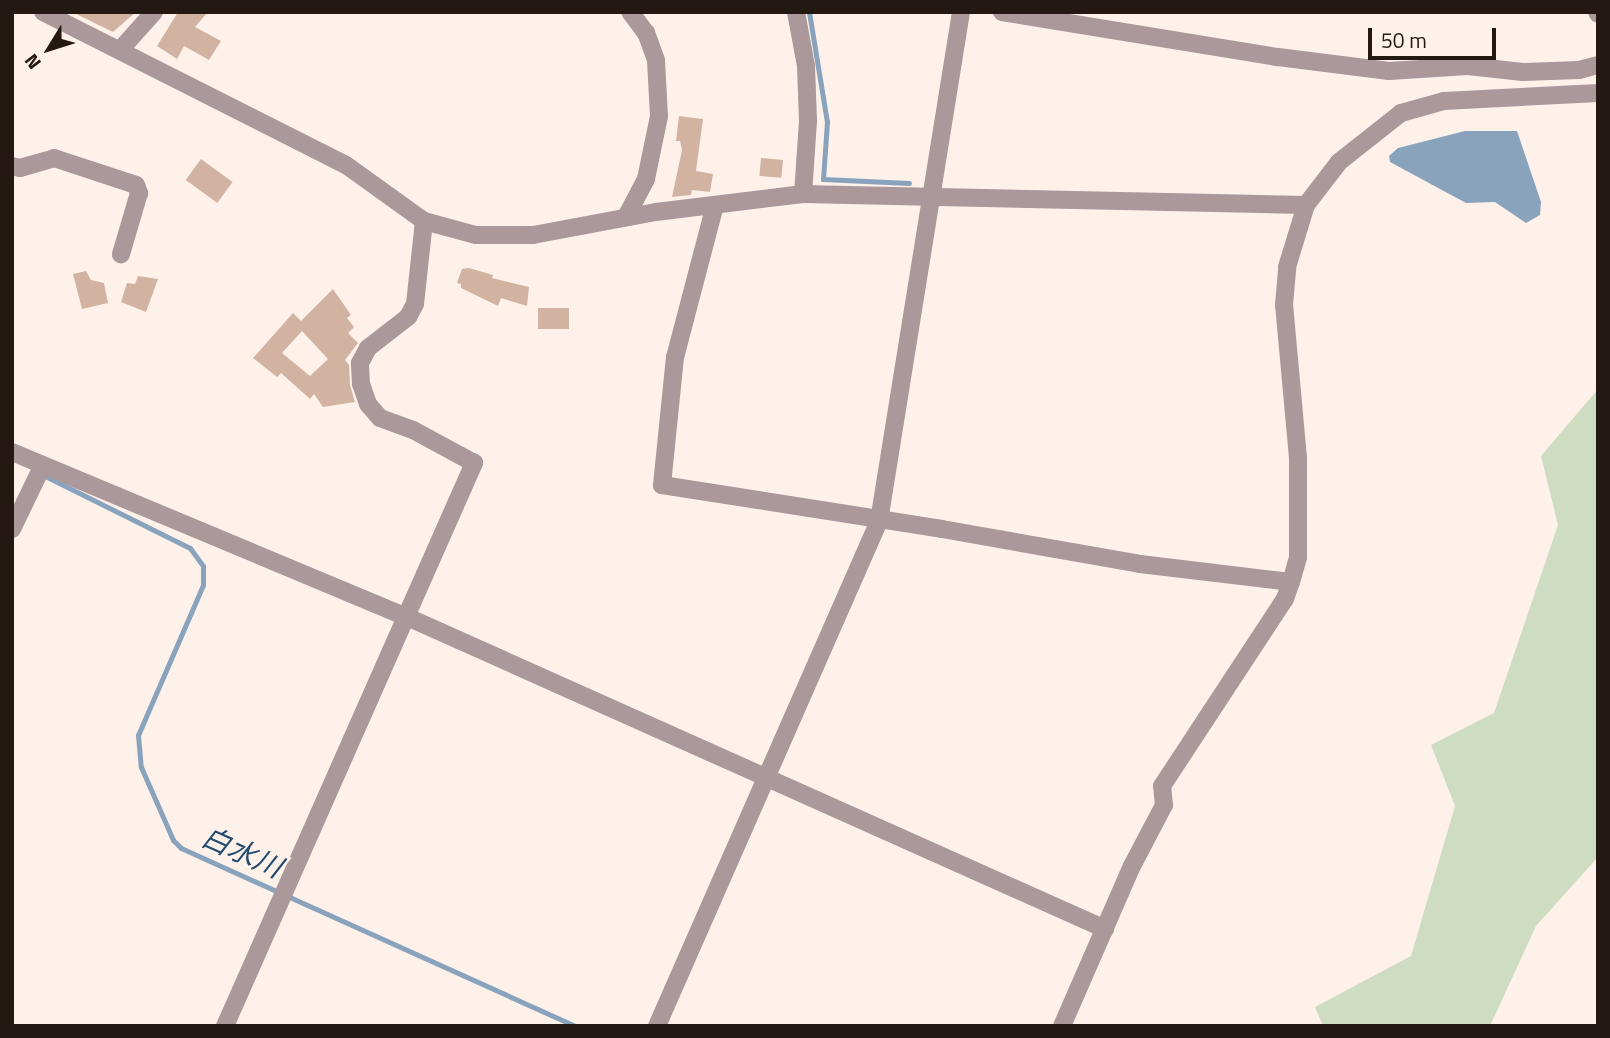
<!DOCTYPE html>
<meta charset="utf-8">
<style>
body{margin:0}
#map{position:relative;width:1610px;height:1038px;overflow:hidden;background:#fef1ea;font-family:"Titillium Web","Noto Sans JP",sans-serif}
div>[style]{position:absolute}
.green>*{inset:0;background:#cedcc1}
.water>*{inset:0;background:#89a3bd}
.stream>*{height:5px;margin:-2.5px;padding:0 2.5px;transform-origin:2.5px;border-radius:2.5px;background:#89a3bd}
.building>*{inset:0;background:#d2b3a2;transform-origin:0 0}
.minor>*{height:18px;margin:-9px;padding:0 9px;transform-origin:9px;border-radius:9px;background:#aa989a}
span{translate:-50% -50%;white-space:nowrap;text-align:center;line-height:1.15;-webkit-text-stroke:5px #fef1ea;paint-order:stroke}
.water-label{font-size:28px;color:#224b70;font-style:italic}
.frame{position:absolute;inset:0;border:14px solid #241912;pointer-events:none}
.north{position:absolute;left:14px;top:14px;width:70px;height:70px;-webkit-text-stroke:5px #fef1ea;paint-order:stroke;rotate:232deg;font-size:19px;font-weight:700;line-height:28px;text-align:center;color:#241912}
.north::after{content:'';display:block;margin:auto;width:24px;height:32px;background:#241912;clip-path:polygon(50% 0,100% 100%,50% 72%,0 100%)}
.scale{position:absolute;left:1368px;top:28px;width:128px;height:32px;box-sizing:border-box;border:4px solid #241912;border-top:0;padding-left:9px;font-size:21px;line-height:24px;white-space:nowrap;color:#241912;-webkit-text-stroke:5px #fef1ea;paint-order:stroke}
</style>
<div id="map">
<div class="green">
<i style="clip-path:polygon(1598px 389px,1598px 857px,1536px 926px,1490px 1026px,1323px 1026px,1315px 1007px,1411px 956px,1455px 806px,1431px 745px,1494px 713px,1558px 525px,1541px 456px)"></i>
</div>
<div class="water">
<i style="clip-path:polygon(1465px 131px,1517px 131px,1541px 202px,1540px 215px,1526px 223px,1495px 202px,1466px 203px,1390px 162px,1389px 156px,1398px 148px)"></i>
</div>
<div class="stream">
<i style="left:809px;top:12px;width:111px;rotate:80.7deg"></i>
<i style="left:827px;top:122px;width:57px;rotate:94deg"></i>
<i style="left:823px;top:179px;width:86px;rotate:2.7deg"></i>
<i style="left:43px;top:475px;width:164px;rotate:26.4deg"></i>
<i style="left:190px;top:548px;width:22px;rotate:54deg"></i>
<i style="left:203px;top:566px;width:19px;rotate:90deg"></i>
<i style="left:203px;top:585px;width:163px;rotate:113.4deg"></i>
<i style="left:138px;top:735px;width:32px;rotate:85deg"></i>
<i style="left:141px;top:767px;width:80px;rotate:66.3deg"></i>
<i style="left:173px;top:840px;width:11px;rotate:45deg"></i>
<i style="left:181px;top:848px;width:432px;rotate:24.3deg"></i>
</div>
<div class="building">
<i style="clip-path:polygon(72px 12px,136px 12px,113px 32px)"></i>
<i style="clip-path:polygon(178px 12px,208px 12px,195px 27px,221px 41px,209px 60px,184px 46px,177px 59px,157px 46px)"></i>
<i style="clip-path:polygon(679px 116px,703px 119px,696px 171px,713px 174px,710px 192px,692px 190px,691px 195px,672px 197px,682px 150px,680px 141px,676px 141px)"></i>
<i style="left:761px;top:158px;width:22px;height:18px;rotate:5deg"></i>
<i style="left:201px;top:159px;width:39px;height:26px;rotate:36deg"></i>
<i style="clip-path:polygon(469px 268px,493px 275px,492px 278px,529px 287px,527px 306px,501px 298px,498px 306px,461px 288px,461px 284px,457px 283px,462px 269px)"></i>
<i style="clip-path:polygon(86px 271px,91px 280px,104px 283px,108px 303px,82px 309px,73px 274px)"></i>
<i style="clip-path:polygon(138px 276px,158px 279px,146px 312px,121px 302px,127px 283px,135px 284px)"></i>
<i style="clip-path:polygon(evenodd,333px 289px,351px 315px,347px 318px,354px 327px,348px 333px,358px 343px,345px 360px,349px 365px,350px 385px,355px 402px,323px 407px,314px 394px,310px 399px,281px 373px,277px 377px,253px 358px,293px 313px,301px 321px,333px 289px,302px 331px,328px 359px,310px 376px,282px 353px,302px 331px)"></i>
<i style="left:538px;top:308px;width:31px;height:21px"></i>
</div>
<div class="minor">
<i style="left:43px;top:12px;width:339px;rotate:26.8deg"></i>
<i style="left:346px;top:165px;width:96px;rotate:35.7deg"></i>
<i style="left:424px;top:221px;width:54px;rotate:15.1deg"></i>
<i style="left:476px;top:235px;width:57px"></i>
<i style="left:533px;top:235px;width:125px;rotate:-10.6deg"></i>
<i style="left:656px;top:212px;width:148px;rotate:-7deg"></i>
<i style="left:803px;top:194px;width:503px;rotate:1.25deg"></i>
<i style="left:796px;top:12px;width:55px;rotate:79.5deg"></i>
<i style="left:806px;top:66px;width:55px;rotate:87.9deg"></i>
<i style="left:808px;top:121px;width:73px;rotate:93.9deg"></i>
<i style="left:1002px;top:12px;width:280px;rotate:9.3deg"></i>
<i style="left:1278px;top:57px;width:112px;rotate:7.2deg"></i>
<i style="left:1389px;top:71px;width:79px;rotate:-3.6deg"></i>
<i style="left:1468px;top:66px;width:55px;rotate:6.2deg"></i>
<i style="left:1523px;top:72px;width:56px;rotate:-2deg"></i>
<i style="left:1579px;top:70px;width:20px;rotate:-15deg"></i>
<i style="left:1597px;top:12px;width:2px;rotate:63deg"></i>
<i style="left:120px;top:50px;width:51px;rotate:-48.2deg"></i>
<i style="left:12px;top:166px;width:8px;rotate:14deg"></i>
<i style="left:20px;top:168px;width:35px;rotate:-16deg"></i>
<i style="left:54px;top:158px;width:86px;rotate:18.2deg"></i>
<i style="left:136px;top:185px;width:9px;rotate:69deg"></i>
<i style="left:139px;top:193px;width:64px;rotate:106.4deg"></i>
<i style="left:715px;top:205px;width:157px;rotate:104.7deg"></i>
<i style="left:675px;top:357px;width:129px;rotate:95.8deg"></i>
<i style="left:662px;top:485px;width:283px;rotate:8.9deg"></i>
<i style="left:942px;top:529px;width:201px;rotate:10deg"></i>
<i style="left:1140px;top:564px;width:152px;rotate:6.8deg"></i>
<i style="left:626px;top:217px;width:43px;rotate:-62.2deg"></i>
<i style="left:646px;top:179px;width:64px;rotate:-78.3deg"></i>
<i style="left:659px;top:116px;width:56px;rotate:-93.1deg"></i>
<i style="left:656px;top:60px;width:29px;rotate:-110deg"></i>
<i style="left:646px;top:33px;width:26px;rotate:-127deg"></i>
<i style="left:12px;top:452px;width:426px;rotate:22.7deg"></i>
<i style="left:405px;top:616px;width:767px;rotate:24.09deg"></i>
<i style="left:12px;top:529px;width:69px;rotate:-64.2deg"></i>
<i style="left:225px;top:1026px;width:616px;rotate:-66.14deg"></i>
<i style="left:474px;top:463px;width:69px;rotate:-151.6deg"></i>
<i style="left:413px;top:430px;width:35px;rotate:-160deg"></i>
<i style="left:380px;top:418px;width:18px;rotate:-131deg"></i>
<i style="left:368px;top:404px;width:21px;rotate:-109deg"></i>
<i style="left:361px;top:384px;width:21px;rotate:-93deg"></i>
<i style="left:360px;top:363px;width:17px;rotate:-62deg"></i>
<i style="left:368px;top:348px;width:51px;rotate:-37.8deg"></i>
<i style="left:408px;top:317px;width:15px;rotate:-62deg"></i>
<i style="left:415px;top:304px;width:83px;rotate:-83.8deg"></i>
<i style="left:657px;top:1026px;width:552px;rotate:-66.27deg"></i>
<i style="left:879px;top:521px;width:516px;rotate:-80.85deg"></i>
<i style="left:1062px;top:1026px;width:175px;rotate:-66.4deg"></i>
<i style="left:1132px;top:866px;width:69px;rotate:-62.3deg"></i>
<i style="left:1164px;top:805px;width:19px;rotate:-96deg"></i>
<i style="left:1162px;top:786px;width:224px;rotate:-56.7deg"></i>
<i style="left:1285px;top:599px;width:18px;rotate:-71deg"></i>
<i style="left:1291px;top:582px;width:26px;rotate:-74deg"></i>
<i style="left:1298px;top:557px;width:99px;rotate:-90deg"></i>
<i style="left:1298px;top:458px;width:154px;rotate:-95.2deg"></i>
<i style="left:1284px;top:305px;width:38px;rotate:-85deg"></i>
<i style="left:1287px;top:267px;width:65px;rotate:-73deg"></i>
<i style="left:1306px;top:205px;width:54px;rotate:-52.5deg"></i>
<i style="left:1339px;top:162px;width:79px;rotate:-38.3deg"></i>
<i style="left:1401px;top:113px;width:45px;rotate:-15.6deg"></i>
<i style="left:1444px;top:101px;width:154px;rotate:-3deg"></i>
</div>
<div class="water-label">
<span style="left:242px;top:852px;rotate:24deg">白水川</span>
</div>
<div class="frame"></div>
<div class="north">N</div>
<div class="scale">50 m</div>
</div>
